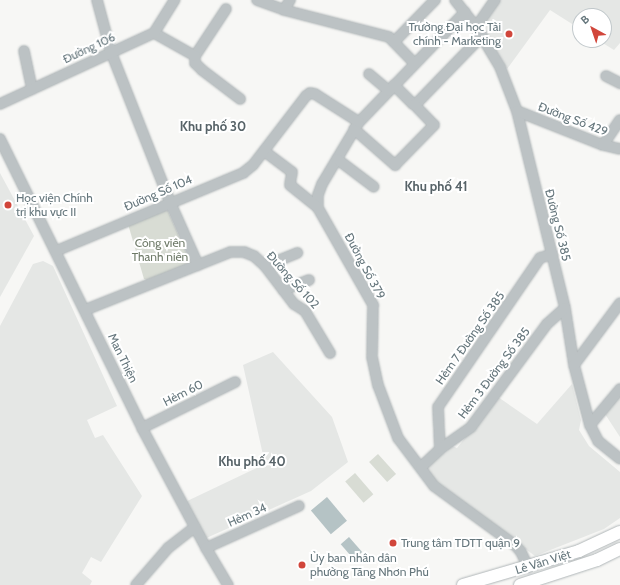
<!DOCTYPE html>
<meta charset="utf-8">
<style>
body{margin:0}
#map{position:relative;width:620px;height:585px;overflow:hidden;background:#f7f7f5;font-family:Cabin,sans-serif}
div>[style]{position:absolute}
.built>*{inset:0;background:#e5e7e5}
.green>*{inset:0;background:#d8dcd4;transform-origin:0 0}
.water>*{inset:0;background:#b5c3c5;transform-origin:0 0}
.roads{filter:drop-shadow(0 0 1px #b0b6b8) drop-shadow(0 0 1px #b0b6b8)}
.minor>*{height:10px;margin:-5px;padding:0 5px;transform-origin:5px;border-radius:5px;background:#bcc2c4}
.major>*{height:12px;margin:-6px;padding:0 6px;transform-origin:6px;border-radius:6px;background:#fff}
.dots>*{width:11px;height:11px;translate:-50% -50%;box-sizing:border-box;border:2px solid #fff;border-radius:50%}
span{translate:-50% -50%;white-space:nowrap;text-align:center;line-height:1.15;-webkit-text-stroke:4px #fff;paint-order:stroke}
.poi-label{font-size:12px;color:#65767c}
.right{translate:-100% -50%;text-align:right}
.left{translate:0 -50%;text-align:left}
.street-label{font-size:12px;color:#65767c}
.park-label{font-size:12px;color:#6e7a68}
.neighbourhood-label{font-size:13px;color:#576368;font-weight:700}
.north{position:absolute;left:572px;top:8px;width:40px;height:40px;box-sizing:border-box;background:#fff;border:1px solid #c1c8cb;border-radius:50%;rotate:320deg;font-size:11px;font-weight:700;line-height:16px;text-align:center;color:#65767c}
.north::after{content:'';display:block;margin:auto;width:14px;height:18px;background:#d1463b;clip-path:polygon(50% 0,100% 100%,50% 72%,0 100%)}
</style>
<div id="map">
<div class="built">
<i style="clip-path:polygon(496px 0,620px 0,620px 43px,614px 50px,598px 40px,604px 40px,604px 16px,580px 16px,580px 29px,550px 10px,507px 69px,480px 23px)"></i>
<i style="clip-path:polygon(0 173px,34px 236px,0 297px)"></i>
<i style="clip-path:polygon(43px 261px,53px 266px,117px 406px,87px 420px,95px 438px,103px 435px,142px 496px,101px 562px,91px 557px,82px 573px,92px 581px,90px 585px,0 585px,0 326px,33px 264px)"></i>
<i style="clip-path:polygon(273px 352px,332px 417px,348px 462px,311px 491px,202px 540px,183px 503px,265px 464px,243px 365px)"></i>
<i style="clip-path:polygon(572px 384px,581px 420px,579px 430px,589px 446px,620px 472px,620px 518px,604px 529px,535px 556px,439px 484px,426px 469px,450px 445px,457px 448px,498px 397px,537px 424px)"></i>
<i style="clip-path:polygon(620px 396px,620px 437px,605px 414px)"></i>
</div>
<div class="green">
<i style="clip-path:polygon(163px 209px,168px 211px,190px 261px,188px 264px,147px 280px,144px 279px,128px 224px)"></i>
<i style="left:378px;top:454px;width:27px;height:12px;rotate:48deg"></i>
<i style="left:355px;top:473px;width:28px;height:13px;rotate:49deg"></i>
</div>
<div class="water">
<i style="left:327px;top:497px;width:31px;height:21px;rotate:50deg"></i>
<i style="left:349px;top:537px;width:20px;height:11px;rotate:49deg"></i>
</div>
<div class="roads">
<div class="minor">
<i style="left:97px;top:0;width:54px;rotate:74.9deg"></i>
<i style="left:111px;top:52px;width:161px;rotate:68.5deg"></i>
<i style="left:170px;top:202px;width:69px;rotate:66deg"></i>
<i style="left:257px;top:0;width:29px;rotate:20deg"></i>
<i style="left:284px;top:10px;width:108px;rotate:14.4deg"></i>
<i style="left:389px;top:37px;width:36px;rotate:46deg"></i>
<i style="left:455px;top:0;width:34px;rotate:52deg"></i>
<i style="left:476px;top:27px;width:47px;rotate:59deg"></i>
<i style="left:500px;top:67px;width:47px;rotate:68.9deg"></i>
<i style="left:517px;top:111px;width:203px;rotate:76.3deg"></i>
<i style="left:565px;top:308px;width:58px;rotate:81deg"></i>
<i style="left:574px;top:365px;width:62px;rotate:75.1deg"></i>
<i style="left:590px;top:425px;width:18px;rotate:63deg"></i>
<i style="left:598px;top:441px;width:28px;rotate:39deg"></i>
<i style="left:226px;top:9px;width:56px;rotate:123.4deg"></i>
<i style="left:195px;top:56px;width:7px;rotate:90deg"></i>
<i style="left:195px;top:63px;width:10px;rotate:45deg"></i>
<i style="left:202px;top:70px;width:48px;rotate:37.3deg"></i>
<i style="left:284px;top:10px;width:12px;rotate:-59deg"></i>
<i style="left:465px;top:12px;width:153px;rotate:133.9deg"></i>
<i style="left:359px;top:122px;width:72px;rotate:120.8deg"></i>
<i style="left:322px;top:184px;width:12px;rotate:110deg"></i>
<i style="left:318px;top:195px;width:13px;rotate:90deg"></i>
<i style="left:318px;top:208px;width:112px;rotate:60.4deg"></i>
<i style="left:373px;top:305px;width:52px;rotate:91.1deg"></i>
<i style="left:372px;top:357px;width:29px;rotate:78deg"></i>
<i style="left:378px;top:385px;width:57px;rotate:69.3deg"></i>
<i style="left:398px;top:438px;width:60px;rotate:53.1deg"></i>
<i style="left:434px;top:486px;width:100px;rotate:36.1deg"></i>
<i style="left:515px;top:545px;width:9px;rotate:49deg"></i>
<i style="left:521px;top:552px;width:17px;rotate:65deg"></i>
<i style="left:476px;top:27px;width:33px;rotate:-55deg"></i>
<i style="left:154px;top:33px;width:47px;rotate:29.3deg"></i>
<i style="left:394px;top:42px;width:59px;rotate:-45.7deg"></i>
<i style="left:24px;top:51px;width:39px;rotate:78deg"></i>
<i style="left:369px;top:74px;width:26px;rotate:40deg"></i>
<i style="left:606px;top:76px;width:16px;rotate:27deg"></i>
<i style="left:394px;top:85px;width:27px;rotate:45deg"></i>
<i style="left:413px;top:104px;width:3px"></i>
<i style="left:416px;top:104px;width:95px;rotate:-45.9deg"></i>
<i style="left:0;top:104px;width:170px;rotate:-24.8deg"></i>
<i style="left:154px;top:33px;width:39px;rotate:-58deg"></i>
<i style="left:517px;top:111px;width:92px;rotate:21.6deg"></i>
<i style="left:603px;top:145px;width:17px;rotate:13deg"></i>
<i style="left:354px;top:129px;width:55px;rotate:41.3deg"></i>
<i style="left:395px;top:165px;width:56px;rotate:-45.7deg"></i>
<i style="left:434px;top:125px;width:28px;rotate:-134deg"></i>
<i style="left:0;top:139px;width:322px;rotate:63.8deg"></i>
<i style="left:142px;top:428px;width:136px;rotate:61.9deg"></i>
<i style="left:206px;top:548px;width:43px;rotate:59.3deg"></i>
<i style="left:603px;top:145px;width:30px;rotate:-56deg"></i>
<i style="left:264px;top:151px;width:35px;rotate:37deg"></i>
<i style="left:292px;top:172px;width:13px;rotate:99deg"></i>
<i style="left:290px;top:185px;width:36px;rotate:39deg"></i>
<i style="left:337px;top:159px;width:46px;rotate:37.1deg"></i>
<i style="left:56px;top:251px;width:203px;rotate:-22.6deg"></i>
<i style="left:243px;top:173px;width:13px;rotate:-39deg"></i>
<i style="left:253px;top:165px;width:87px;rotate:-52.5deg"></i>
<i style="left:306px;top:96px;width:5px;rotate:-37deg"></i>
<i style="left:310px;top:93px;width:5px;rotate:11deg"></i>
<i style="left:315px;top:94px;width:52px;rotate:32.5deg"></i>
<i style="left:265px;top:266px;width:35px;rotate:-22deg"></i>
<i style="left:283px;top:290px;width:28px;rotate:-21deg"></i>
<i style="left:85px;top:310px;width:157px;rotate:-21.7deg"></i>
<i style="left:231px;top:252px;width:13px"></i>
<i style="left:244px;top:252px;width:11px;rotate:22deg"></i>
<i style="left:254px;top:256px;width:15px;rotate:42deg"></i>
<i style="left:265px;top:266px;width:48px;rotate:52.7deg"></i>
<i style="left:294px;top:304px;width:13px;rotate:32deg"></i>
<i style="left:305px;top:311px;width:49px;rotate:59.2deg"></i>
<i style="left:574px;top:365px;width:77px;rotate:-53.4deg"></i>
<i style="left:590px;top:425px;width:47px;rotate:-50.2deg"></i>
<i style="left:142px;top:428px;width:104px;rotate:-26.3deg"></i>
<i style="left:440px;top:449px;width:42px;rotate:-92.7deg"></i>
<i style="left:438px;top:407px;width:181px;rotate:-55.6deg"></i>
<i style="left:540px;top:258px;width:13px;rotate:-18deg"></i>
<i style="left:421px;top:467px;width:26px;rotate:-43deg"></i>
<i style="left:440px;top:449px;width:38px;rotate:-35deg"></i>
<i style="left:471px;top:427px;width:128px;rotate:-53.6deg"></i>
<i style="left:547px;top:324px;width:24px;rotate:-42deg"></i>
<i style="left:206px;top:548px;width:102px;rotate:-24.3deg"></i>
<i style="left:136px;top:585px;width:49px;rotate:-49.1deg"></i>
<i style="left:168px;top:548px;width:34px;rotate:-38deg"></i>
</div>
<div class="major">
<i style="left:463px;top:585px;width:121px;rotate:-16.3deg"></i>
<i style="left:579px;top:551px;width:45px;rotate:-24.9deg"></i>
<i style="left:520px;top:585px;width:81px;rotate:-18deg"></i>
<i style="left:597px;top:560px;width:25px;rotate:-26deg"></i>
</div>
</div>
<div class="dots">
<i style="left:509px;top:34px;background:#d1463b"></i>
<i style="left:8px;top:205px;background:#d1463b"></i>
<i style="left:393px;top:543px;background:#d1463b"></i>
<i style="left:302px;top:565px;background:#d1463b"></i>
</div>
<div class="poi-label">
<span class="right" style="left:501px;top:34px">Trường Đại học Tài<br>chính - Marketing</span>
<span class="left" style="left:16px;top:205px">Học viện Chính<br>trị khu vực II</span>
<span class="left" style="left:401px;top:543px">Trung tâm TDTT quận 9</span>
<span class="left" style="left:310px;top:565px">Ủy ban nhân dân<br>phường Tăng Nhơn Phú</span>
</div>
<div class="street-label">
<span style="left:89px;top:48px;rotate:-25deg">Đường 106</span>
<span style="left:573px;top:119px;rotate:21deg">Đường Số 429</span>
<span style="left:158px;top:193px;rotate:-23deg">Đường Số 104</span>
<span style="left:558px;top:225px;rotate:76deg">Đường Số 385</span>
<span style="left:365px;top:266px;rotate:62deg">Đường Số 379</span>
<span style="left:293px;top:280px;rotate:48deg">Đường Số 102</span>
<span style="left:470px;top:338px;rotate:-55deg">Hẻm 7 Đường Số 385</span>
<span style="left:123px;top:358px;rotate:64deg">Man Thiện</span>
<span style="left:494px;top:373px;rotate:-53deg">Hẻm 3 Đường Số 385</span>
<span style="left:183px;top:393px;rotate:-27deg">Hẻm 60</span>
<span style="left:247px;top:515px;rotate:-24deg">Hẻm 34</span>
<span style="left:543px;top:562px;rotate:-17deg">Lê Văn Việt</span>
</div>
<div class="park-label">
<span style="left:160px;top:250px">Công viên<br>Thanh niên</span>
</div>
<div class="neighbourhood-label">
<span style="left:213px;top:126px">Khu phố 30</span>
<span style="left:436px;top:186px">Khu phố 41</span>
<span style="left:252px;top:461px">Khu phố 40</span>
</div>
<div class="north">B</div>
</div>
